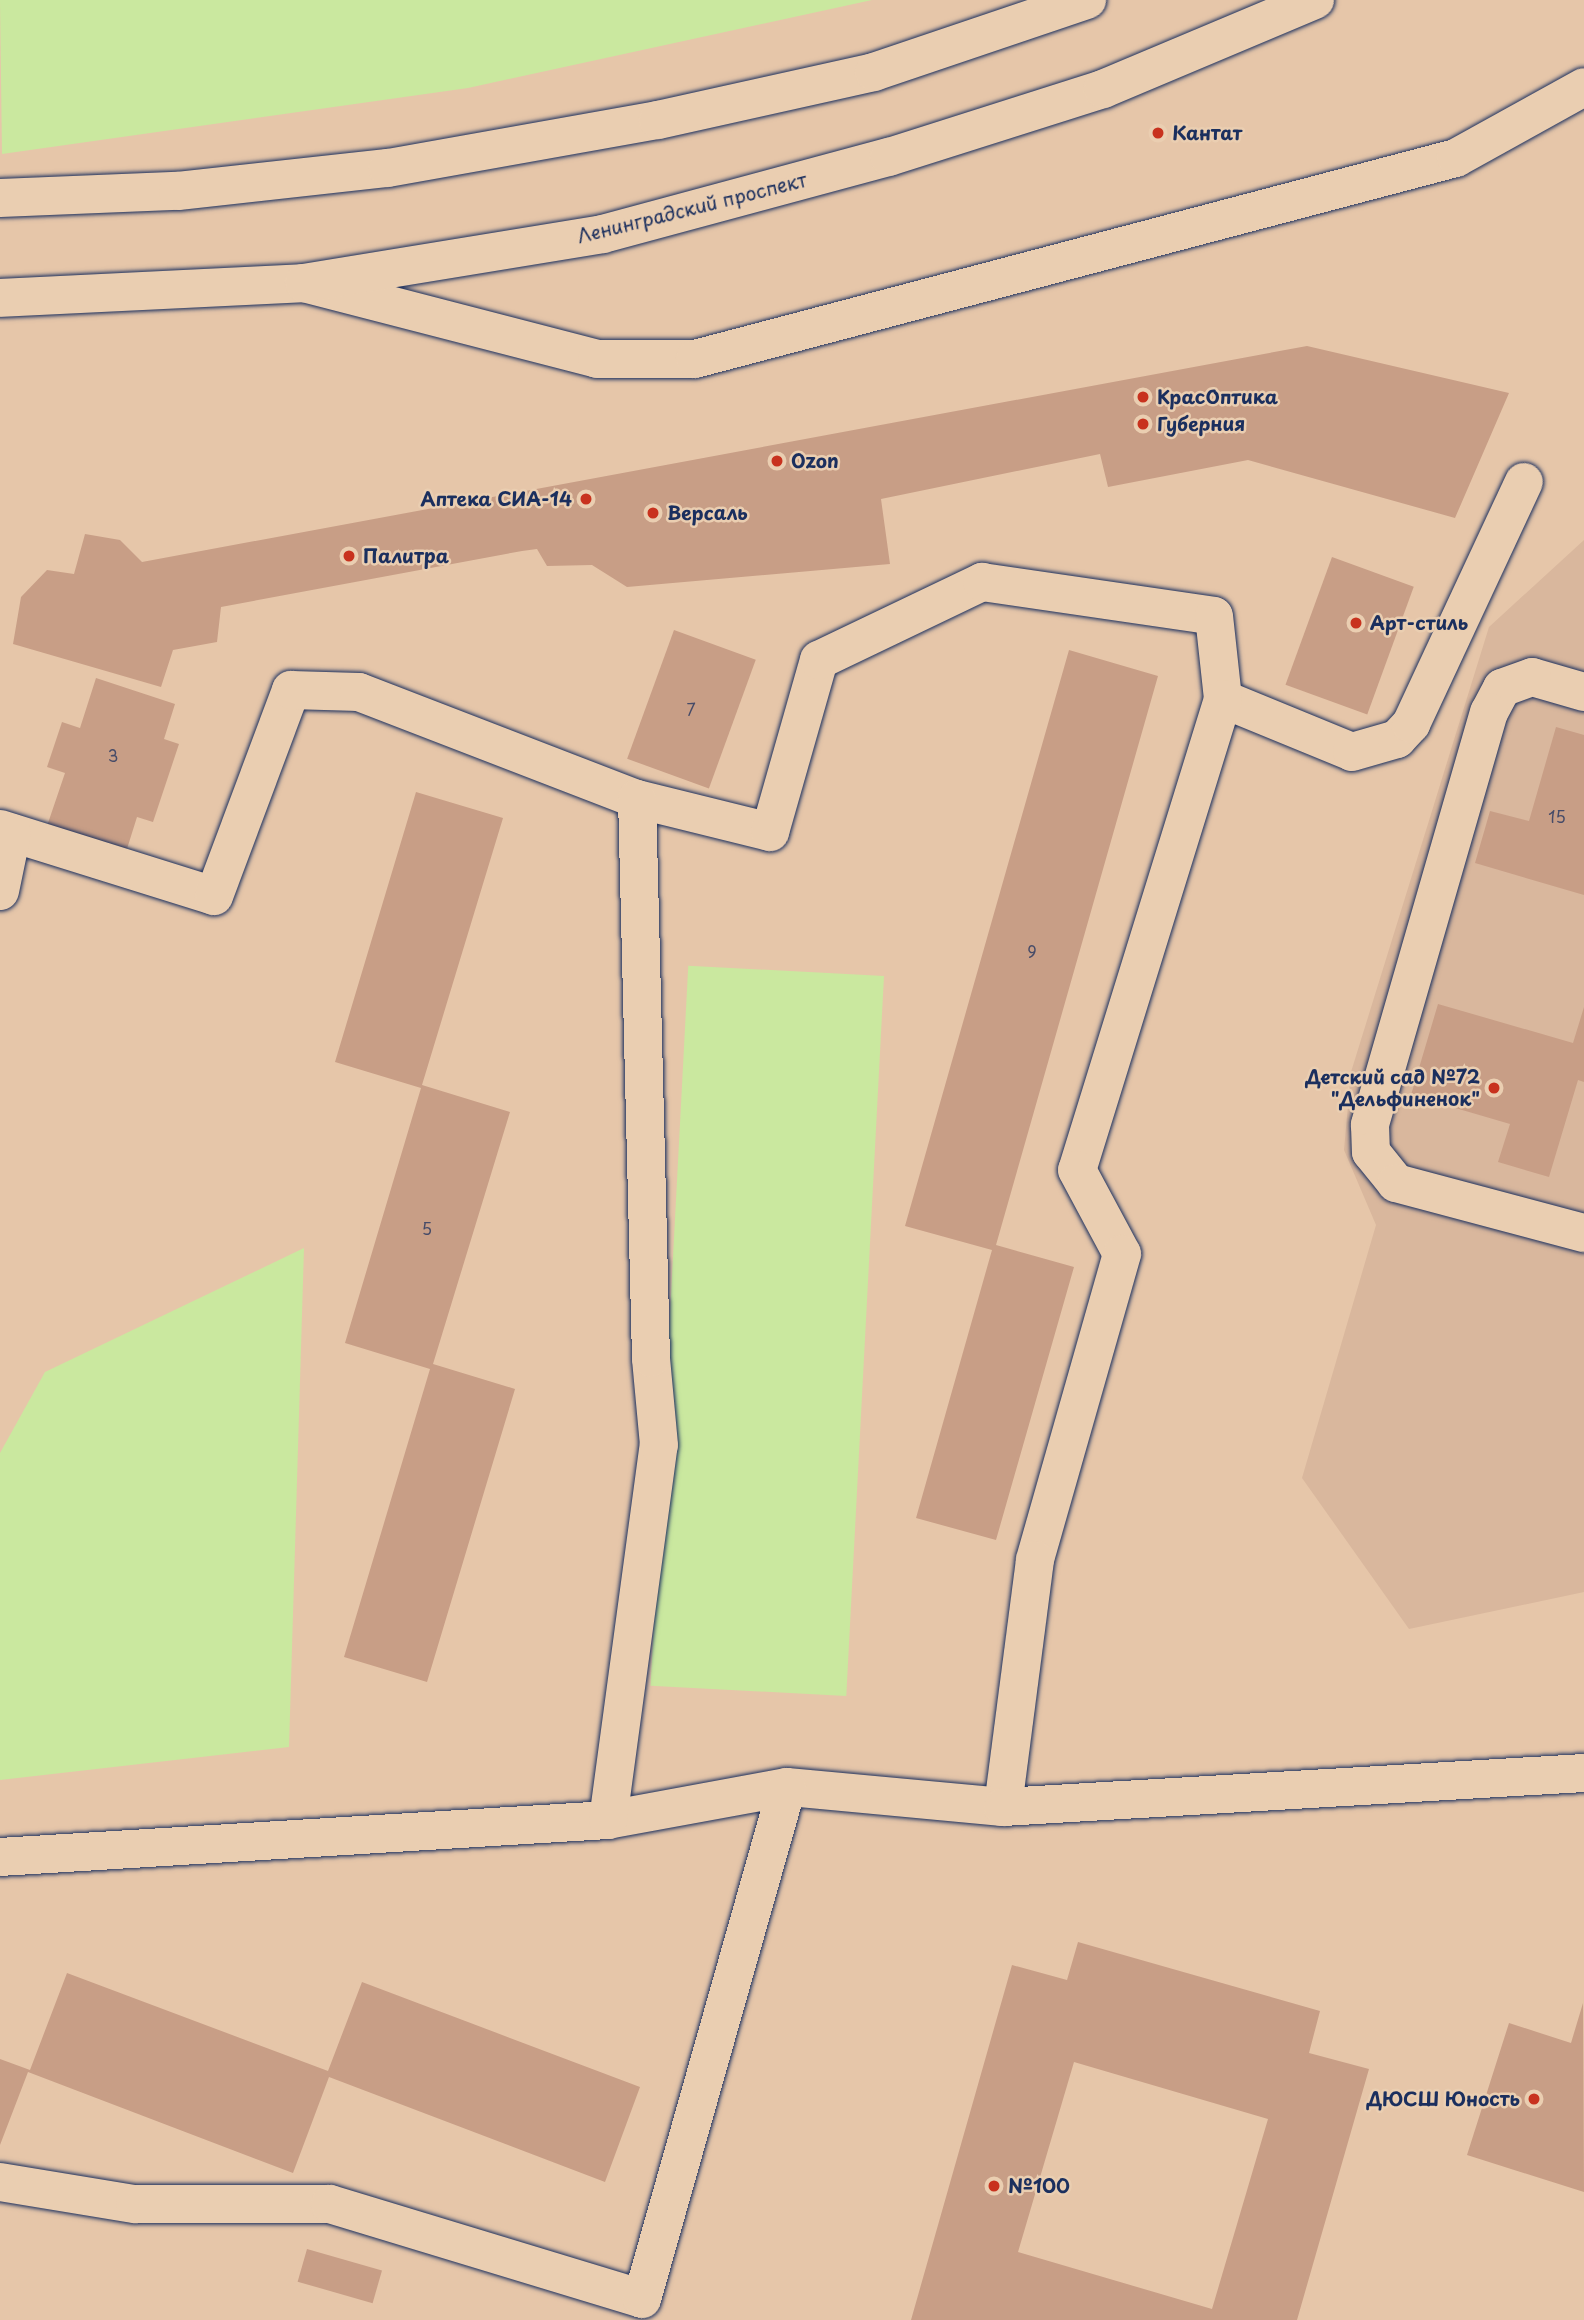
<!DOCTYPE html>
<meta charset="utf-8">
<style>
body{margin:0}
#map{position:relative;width:1584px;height:2320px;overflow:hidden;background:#e6c6a9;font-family:"Playpen Sans",sans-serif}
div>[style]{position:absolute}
.built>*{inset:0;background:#d9b79d}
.green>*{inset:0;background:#cae89f;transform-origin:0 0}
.building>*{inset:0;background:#c89e86;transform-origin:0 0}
.roads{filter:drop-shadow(0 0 2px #1b2f5e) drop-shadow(0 0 2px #1b2f5e)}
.minor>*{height:38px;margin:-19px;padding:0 19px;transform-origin:19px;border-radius:19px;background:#eaceb1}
.major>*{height:38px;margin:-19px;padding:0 19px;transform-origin:19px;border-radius:19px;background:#eaceb1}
.dots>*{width:19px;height:19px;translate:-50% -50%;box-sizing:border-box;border:4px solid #eaceb1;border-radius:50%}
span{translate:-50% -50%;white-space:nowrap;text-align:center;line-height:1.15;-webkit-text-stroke:5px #eaceb1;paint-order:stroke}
.number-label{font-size:16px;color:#464b68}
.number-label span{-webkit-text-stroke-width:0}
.poi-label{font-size:19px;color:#1b2f5e;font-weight:700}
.left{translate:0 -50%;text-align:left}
.right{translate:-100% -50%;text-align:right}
.street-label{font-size:19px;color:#1b2f5e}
</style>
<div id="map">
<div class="built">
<i style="clip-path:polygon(1584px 540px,1584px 1592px,1409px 1629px,1302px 1478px,1376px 1225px,1344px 1150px,1351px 1072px,1489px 627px)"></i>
</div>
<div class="green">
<i style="clip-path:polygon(0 0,872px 0,468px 88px,2px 154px)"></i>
<i style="left:884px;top:976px;width:721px;height:196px;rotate:93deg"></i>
<i style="clip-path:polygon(304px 1248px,289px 1747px,0 1780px,0 1453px,45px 1372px)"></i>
</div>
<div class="building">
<i style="clip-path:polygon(1307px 346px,1509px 393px,1455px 518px,1248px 460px,1108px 487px,1100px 454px,881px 499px,890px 564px,627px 587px,592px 565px,547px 566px,537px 549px,522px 551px,221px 607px,217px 642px,173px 650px,161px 687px,13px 644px,21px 597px,47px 570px,74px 574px,85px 534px,120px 540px,142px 562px)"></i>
<i style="left:1332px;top:557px;width:87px;height:136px;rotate:20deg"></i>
<i style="left:674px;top:630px;width:87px;height:137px;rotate:20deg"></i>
<i style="clip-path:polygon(1069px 650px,1158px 676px,996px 1245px,1074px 1267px,996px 1540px,916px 1518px,992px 1250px,905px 1226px)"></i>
<i style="clip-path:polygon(96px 678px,175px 704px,164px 739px,179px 744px,153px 822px,137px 817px,126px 852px,47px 826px,65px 773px,47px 767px,62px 722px,80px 728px)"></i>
<i style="clip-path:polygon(1556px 727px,1584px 735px,1584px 895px,1475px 863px,1490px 811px,1529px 821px)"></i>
<i style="clip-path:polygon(416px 792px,503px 818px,422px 1085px,510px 1112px,433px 1364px,515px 1389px,427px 1682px,344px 1657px,430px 1369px,345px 1343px,421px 1088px,335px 1062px)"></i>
<i style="clip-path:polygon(1438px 1004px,1573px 1043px,1584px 1007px,1584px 1082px,1578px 1080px,1549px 1177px,1498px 1162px,1510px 1124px,1411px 1095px)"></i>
<i style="clip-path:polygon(evenodd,1078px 1942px,1320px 2011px,1309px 2053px,1369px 2069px,1297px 2320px,911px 2320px,1012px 1965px,1067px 1980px,1078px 1942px,1074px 2062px,1268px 2119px,1212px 2309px,1018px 2252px,1074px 2062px)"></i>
<i style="clip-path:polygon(67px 1973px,328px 2071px,362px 1982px,640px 2087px,605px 2182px,329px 2077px,293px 2173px,28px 2072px,0 2145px,0 2059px,30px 2070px)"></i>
<i style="clip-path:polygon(1583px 2003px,1584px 2192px,1467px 2155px,1509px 2023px,1571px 2043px)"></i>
<i style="left:307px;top:2249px;width:78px;height:34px;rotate:16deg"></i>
</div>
<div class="roads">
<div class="minor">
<i style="left:304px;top:283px;width:303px;rotate:14.5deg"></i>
<i style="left:597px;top:359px;width:98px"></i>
<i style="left:695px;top:359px;width:787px;rotate:-14.8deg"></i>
<i style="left:1456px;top:158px;width:146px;rotate:-29deg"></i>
<i style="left:1584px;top:692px;width:54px;rotate:-163.9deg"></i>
<i style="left:1532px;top:677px;width:32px;rotate:160deg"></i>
<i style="left:1502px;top:688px;width:27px;rotate:118deg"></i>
<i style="left:1489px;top:712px;width:430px;rotate:106.1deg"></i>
<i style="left:1370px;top:1125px;width:27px;rotate:88deg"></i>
<i style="left:1371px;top:1152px;width:40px;rotate:51deg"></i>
<i style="left:1396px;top:1183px;width:195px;rotate:14.9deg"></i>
<i style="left:1223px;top:699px;width:139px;rotate:22.3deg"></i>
<i style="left:1352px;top:752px;width:47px;rotate:-16.1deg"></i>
<i style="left:1397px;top:739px;width:21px;rotate:-47deg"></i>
<i style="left:1411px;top:724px;width:267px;rotate:-65deg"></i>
<i style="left:0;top:829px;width:224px;rotate:17.4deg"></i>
<i style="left:214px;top:896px;width:220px;rotate:-69.5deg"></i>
<i style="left:291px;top:690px;width:68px;rotate:1.7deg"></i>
<i style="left:359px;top:692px;width:298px;rotate:21.1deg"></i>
<i style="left:637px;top:799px;width:137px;rotate:13.9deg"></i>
<i style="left:770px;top:832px;width:179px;rotate:-74.1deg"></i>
<i style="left:819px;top:660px;width:181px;rotate:-25.6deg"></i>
<i style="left:982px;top:582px;width:234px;rotate:8.3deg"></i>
<i style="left:1214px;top:616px;width:83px;rotate:83.8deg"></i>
<i style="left:1223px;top:699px;width:493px;rotate:107.2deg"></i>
<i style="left:1077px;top:1170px;width:95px;rotate:61.8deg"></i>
<i style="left:1122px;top:1254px;width:318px;rotate:105.9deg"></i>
<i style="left:1035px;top:1560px;width:249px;rotate:97.4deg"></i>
<i style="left:1003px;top:1807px;width:217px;rotate:-174.7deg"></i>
<i style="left:787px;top:1787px;width:182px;rotate:169.6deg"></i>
<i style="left:608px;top:1820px;width:609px;rotate:176.52deg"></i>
<i style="left:0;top:891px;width:59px;rotate:-78.3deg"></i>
<i style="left:1003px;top:1807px;width:582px;rotate:-3.35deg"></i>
<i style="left:608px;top:1820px;width:378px;rotate:-82.3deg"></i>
<i style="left:659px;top:1445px;width:87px;rotate:-95.3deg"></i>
<i style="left:651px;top:1358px;width:559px;rotate:-91.43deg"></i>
<i style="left:0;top:2182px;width:137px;rotate:9.3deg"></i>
<i style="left:135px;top:2204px;width:195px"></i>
<i style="left:330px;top:2204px;width:326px;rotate:16.9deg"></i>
<i style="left:642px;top:2299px;width:532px;rotate:-74.19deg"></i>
</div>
<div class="major">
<i style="left:0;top:198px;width:178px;rotate:-2.3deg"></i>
<i style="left:178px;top:191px;width:211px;rotate:-6.3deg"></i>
<i style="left:388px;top:168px;width:274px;rotate:-10.1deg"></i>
<i style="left:658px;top:120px;width:221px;rotate:-12.5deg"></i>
<i style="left:874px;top:72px;width:225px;rotate:-18.7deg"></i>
<i style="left:0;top:298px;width:304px;rotate:-2.8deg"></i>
<i style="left:304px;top:283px;width:303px;rotate:-9.3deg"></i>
<i style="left:603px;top:234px;width:296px;rotate:-15.1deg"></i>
<i style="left:889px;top:157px;width:225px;rotate:-17.6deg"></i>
<i style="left:1103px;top:89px;width:230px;rotate:-22.8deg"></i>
</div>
</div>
<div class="dots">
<i style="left:1158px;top:133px;background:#c8321e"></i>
<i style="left:1143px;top:397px;background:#c8321e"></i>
<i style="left:1143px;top:424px;background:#c8321e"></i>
<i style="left:777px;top:461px;background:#c8321e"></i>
<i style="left:586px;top:499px;background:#c8321e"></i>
<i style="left:653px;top:513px;background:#c8321e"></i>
<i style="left:349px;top:556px;background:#c8321e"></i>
<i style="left:1356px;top:623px;background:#c8321e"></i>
<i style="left:1494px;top:1088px;background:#c8321e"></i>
<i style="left:1534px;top:2099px;background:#c8321e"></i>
<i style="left:994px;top:2186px;background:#c8321e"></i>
</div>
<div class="number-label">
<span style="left:691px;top:709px">7</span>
<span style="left:113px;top:755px">3</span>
<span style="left:1557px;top:816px">15</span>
<span style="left:1032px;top:951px">9</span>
<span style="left:427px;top:1228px">5</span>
</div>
<div class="poi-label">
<span class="left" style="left:1172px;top:133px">Кантат</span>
<span class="left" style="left:1157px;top:397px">КрасОптика</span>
<span class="left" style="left:1157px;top:424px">Губерния</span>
<span class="left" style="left:791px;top:461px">Ozon</span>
<span class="right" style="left:572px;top:499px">Аптека СИА-14</span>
<span class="left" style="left:667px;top:513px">Версаль</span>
<span class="left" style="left:363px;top:556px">Палитра</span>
<span class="left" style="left:1370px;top:623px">Арт-стиль</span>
<span class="right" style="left:1480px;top:1088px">Детский сад №72<br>"Дельфиненок"</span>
<span class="right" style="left:1520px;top:2099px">ДЮСШ Юность</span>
<span class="left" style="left:1008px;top:2186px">№100</span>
</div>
<div class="street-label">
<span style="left:692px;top:208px;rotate:-14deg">Ленинградский проспект</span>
</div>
</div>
